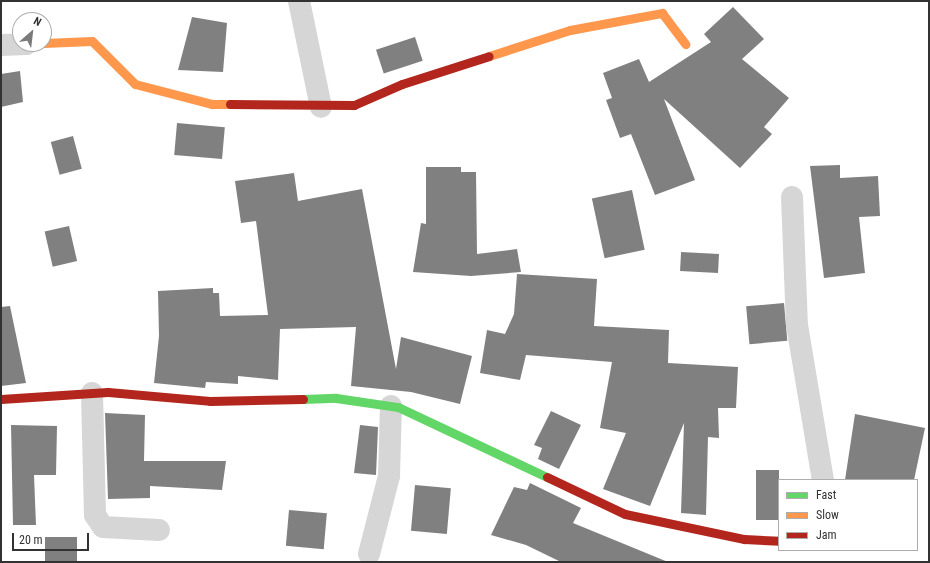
<!DOCTYPE html>
<style>
body{margin:0}
#map{position:relative;width:930px;height:563px;overflow:hidden;background:#fff;font-family:"Roboto Condensed",sans-serif}
div>[style]{position:absolute}
.building>*{inset:0;background:#808080;transform-origin:0 0}
.street>*{height:22px;margin:-11px;padding:0 11px;transform-origin:11px;border-radius:11px;background:#d6d6d6}
.fast>*{height:9px;margin:-4.5px;padding:0 4.5px;transform-origin:4.5px;border-radius:4.5px;background:#63d668}
.slow>*{height:9px;margin:-4.5px;padding:0 4.5px;transform-origin:4.5px;border-radius:4.5px;background:#ff974d}
.jam>*{height:9px;margin:-4.5px;padding:0 4.5px;transform-origin:4.5px;border-radius:4.5px;background:#b3261e}
span{translate:-50% -50%;white-space:nowrap;text-align:center;line-height:1.15;-webkit-text-stroke:4px #fff;paint-order:stroke}
.frame{position:absolute;inset:0;border:2px solid #323232;pointer-events:none}
.legend{position:absolute;left:778px;top:479px;width:140px;height:72px;box-sizing:border-box;background:#fff;border:1px solid #adadad;margin:0;padding:5px 7px;list-style:none;font-size:12px;color:#323232}
.legend li{display:flex;align-items:center;gap:8px;height:20px}
.legend b{width:20px;border:1px solid #adadad}
.north{position:absolute;left:12px;top:12px;width:40px;height:40px;box-sizing:border-box;background:#fff;border:1px solid #adadad;border-radius:50%;rotate:28deg;font-size:11px;font-weight:700;line-height:16px;text-align:center;color:#323232}
.north::after{content:'';display:block;margin:auto;width:14px;height:18px;background:#7a7a7a;clip-path:polygon(50% 0,100% 100%,50% 72%,0 100%)}
.scale{position:absolute;left:12px;top:533px;width:77px;height:18px;box-sizing:border-box;border:2px solid #323232;border-top:0;padding-left:5px;font-size:12px;line-height:14px;white-space:nowrap;color:#323232;-webkit-text-stroke:3px #fff;paint-order:stroke}
</style>
<div id="map">
<div class="building">
<i style="clip-path:polygon(733px 7px,764px 39px,742px 59px,789px 98px,764px 127px,772px 134px,740px 168px,664px 99px,695px 180px,655px 195px,631px 134px,620px 138px,606px 100px,612px 98px,603px 73px,639px 59px,649px 82px,711px 42px,704px 34px)"></i>
<i style="clip-path:polygon(192px 17px,227px 23px,223px 72px,178px 70px)"></i>
<i style="left:415px;top:37px;width:25px;height:41px;rotate:72deg"></i>
<i style="clip-path:polygon(20px 71px,23px 102px,1px 107px,1px 74px)"></i>
<i style="left:177px;top:123px;width:48px;height:32px;rotate:5deg"></i>
<i style="left:73px;top:136px;width:34px;height:23px;rotate:75deg"></i>
<i style="clip-path:polygon(840px 165px,840px 178px,878px 176px,880px 216px,859px 217px,865px 273px,824px 278px,810px 166px)"></i>
<i style="clip-path:polygon(426px 167px,461px 167px,461px 172px,476px 172px,477px 254px,517px 249px,521px 272px,471px 276px,413px 272px,421px 223px,426px 224px)"></i>
<i style="clip-path:polygon(294px 173px,298px 201px,362px 189px,396px 369px,401px 337px,472px 356px,460px 404px,411px 392px,351px 386px,356px 327px,280px 329px,278px 380px,238px 376px,238px 384px,206px 382px,205px 388px,154px 383px,159px 336px,158px 291px,213px 288px,213px 293px,219px 293px,220px 316px,268px 315px,256px 221px,241px 223px,235px 181px)"></i>
<i style="left:632px;top:190px;width:61px;height:41px;rotate:78deg"></i>
<i style="left:69px;top:226px;width:36px;height:25px;rotate:77deg"></i>
<i style="left:719px;top:254px;width:19px;height:38px;rotate:93deg"></i>
<i style="clip-path:polygon(517px 274px,597px 279px,594px 326px,669px 330px,668px 363px,738px 367px,736px 408px,718px 408px,719px 438px,708px 437px,706px 515px,681px 513px,684px 423px,650px 506px,603px 489px,626px 433px,600px 428px,612px 362px,526px 355px,520px 380px,480px 373px,487px 330px,505px 334px,514px 314px)"></i>
<i style="left:784px;top:303px;width:38px;height:38px;rotate:85deg"></i>
<i style="clip-path:polygon(10px 306px,26px 383px,1px 386px,1px 307px)"></i>
<i style="clip-path:polygon(551px 411px,581px 425px,559px 469px,538px 459px,542px 448px,534px 445px)"></i>
<i style="clip-path:polygon(105px 413px,145px 415px,144px 461px,226px 461px,222px 490px,150px 486px,150px 498px,108px 499px)"></i>
<i style="clip-path:polygon(855px 414px,925px 428px,914px 480px,845px 480px)"></i>
<i style="clip-path:polygon(11px 425px,57px 426px,56px 475px,34px 475px,36px 525px,13px 525px)"></i>
<i style="clip-path:polygon(360px 425px,378px 427px,376px 475px,354px 473px)"></i>
<i style="left:779px;top:470px;width:50px;height:23px;rotate:90deg"></i>
<i style="clip-path:polygon(530px 483px,581px 508px,573px 523px,668px 562px,561px 562px,526px 545px,491px 535px,514px 487px,527px 490px)"></i>
<i style="left:415px;top:485px;width:36px;height:46px;rotate:5deg"></i>
<i style="left:289px;top:510px;width:38px;height:36px;rotate:5deg"></i>
<i style="left:45px;top:537px;width:32px;height:25px"></i>
</div>
<div class="street">
<i style="left:299px;top:1px;width:108px;rotate:78.3deg"></i>
<i style="left:1px;top:45px;width:25px;rotate:-2deg"></i>
<i style="left:792px;top:197px;width:128px;rotate:87.8deg"></i>
<i style="left:797px;top:325px;width:157px;rotate:80.5deg"></i>
<i style="left:92px;top:393px;width:122px;rotate:88.6deg"></i>
<i style="left:95px;top:515px;width:14px;rotate:56deg"></i>
<i style="left:103px;top:527px;width:56px;rotate:3.1deg"></i>
<i style="left:369px;top:554px;width:81px;rotate:-75.6deg"></i>
<i style="left:389px;top:476px;width:70px;rotate:-88.4deg"></i>
</div>
<div class="fast">
<i style="left:303px;top:399px;width:33px;rotate:-2deg"></i>
<i style="left:336px;top:398px;width:63px;rotate:8.3deg"></i>
<i style="left:398px;top:407px;width:165px;rotate:25.2deg"></i>
</div>
<div class="slow">
<i style="left:44px;top:43px;width:48px;rotate:-2.4deg"></i>
<i style="left:92px;top:41px;width:61px;rotate:45deg"></i>
<i style="left:135px;top:84px;width:80px;rotate:14.6deg"></i>
<i style="left:212px;top:104px;width:18px"></i>
<i style="left:489px;top:56px;width:85px;rotate:-17.8deg"></i>
<i style="left:570px;top:30px;width:94px;rotate:-10.5deg"></i>
<i style="left:662px;top:13px;width:39px;rotate:53deg"></i>
</div>
<div class="jam">
<i style="left:230px;top:104px;width:124px;rotate:0.5deg"></i>
<i style="left:354px;top:105px;width:52px;rotate:-23.6deg"></i>
<i style="left:402px;top:84px;width:91px;rotate:-17.8deg"></i>
<i style="left:1px;top:399px;width:107px;rotate:-3.7deg"></i>
<i style="left:108px;top:392px;width:102px;rotate:5deg"></i>
<i style="left:210px;top:401px;width:93px;rotate:-1.2deg"></i>
<i style="left:547px;top:477px;width:86px;rotate:25.4deg"></i>
<i style="left:625px;top:514px;width:122px;rotate:11.9deg"></i>
<i style="left:744px;top:539px;width:35px;rotate:3deg"></i>
</div>
<div class="frame"></div>
<ul class="legend">
<li><b style="height:5px;background:#63d668"></b>Fast</li>
<li><b style="height:5px;background:#ff974d"></b>Slow</li>
<li><b style="height:5px;background:#b3261e"></b>Jam</li>
</ul>
<div class="north">N</div>
<div class="scale">20 m</div>
</div>
